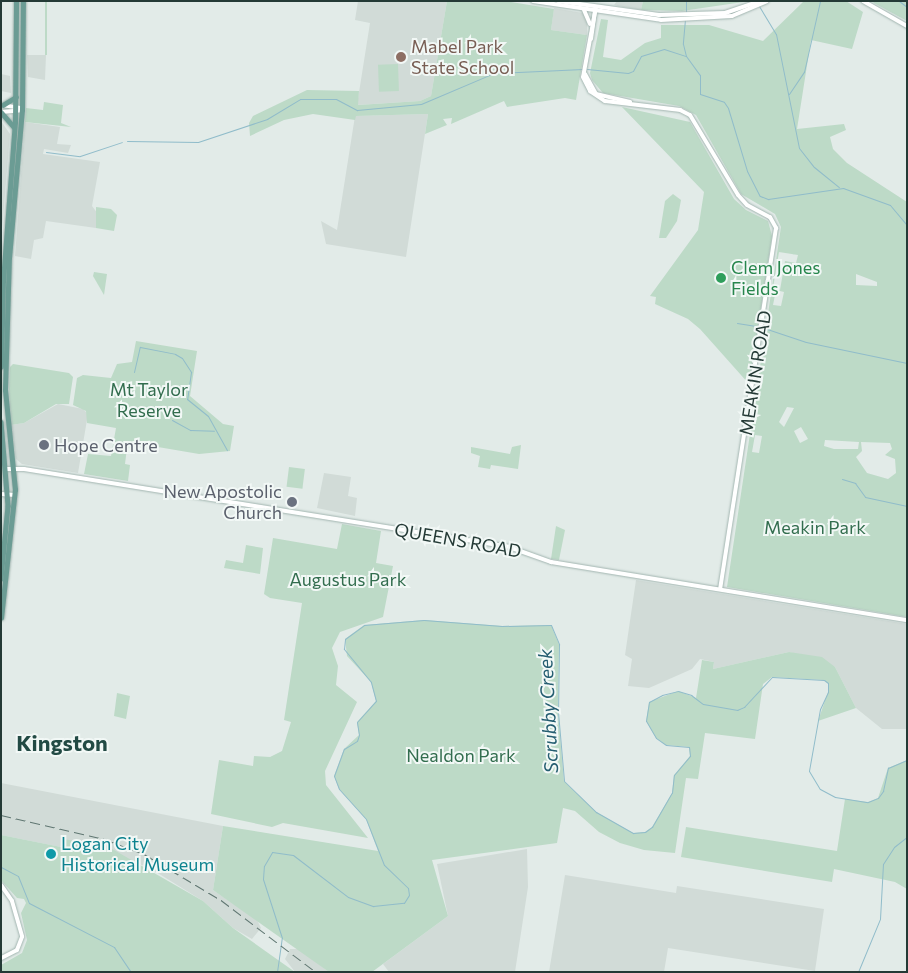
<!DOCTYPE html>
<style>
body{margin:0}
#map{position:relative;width:908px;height:973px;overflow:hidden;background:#e2ebe8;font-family:Commissioner,sans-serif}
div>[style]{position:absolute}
.built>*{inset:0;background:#d1dbd7}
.green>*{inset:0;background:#bddac7;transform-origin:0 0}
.stream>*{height:1px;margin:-0.5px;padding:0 0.5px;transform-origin:0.5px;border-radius:0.5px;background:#90bcca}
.roads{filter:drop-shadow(0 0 1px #a2b5b0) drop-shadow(0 0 1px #a2b5b0)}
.secondary>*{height:4px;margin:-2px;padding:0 2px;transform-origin:2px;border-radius:2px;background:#fff}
.primary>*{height:4.5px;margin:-2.25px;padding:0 2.25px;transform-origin:2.25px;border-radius:2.25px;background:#6b9c94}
.rail>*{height:1px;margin-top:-0.5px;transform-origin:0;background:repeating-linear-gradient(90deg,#5f7671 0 10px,transparent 0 15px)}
.dots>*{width:14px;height:14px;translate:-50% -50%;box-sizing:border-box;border:2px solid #f2f8f6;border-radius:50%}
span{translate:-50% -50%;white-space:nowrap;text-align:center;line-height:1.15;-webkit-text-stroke:4px #f2f8f6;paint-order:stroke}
.education-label{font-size:18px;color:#785e54}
.left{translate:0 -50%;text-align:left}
.leisure-label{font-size:18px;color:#27864d}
.street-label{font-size:18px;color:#243a36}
.park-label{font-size:18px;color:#326d4e}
.worship-label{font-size:18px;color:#5b616d}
.right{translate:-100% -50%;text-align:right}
.culture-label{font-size:18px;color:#0d838f}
.water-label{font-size:19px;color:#245d70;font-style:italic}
.district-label{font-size:22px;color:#224a44;font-weight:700}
.frame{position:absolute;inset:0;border:2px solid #243a36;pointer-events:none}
</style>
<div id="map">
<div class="built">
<i style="clip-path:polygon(358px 1px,447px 1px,431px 96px,420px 101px,357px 105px,370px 23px,355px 20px)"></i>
<i style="clip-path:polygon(617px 1px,643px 1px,641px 10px,618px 6px,614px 5px)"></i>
<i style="clip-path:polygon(554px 8px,583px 13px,587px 23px,587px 35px,551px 30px)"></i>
<i style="clip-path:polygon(27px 55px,46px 55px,45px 80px,28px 77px)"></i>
<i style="clip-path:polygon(1px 74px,10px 76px,11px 93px,1px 91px)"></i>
<i style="clip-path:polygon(428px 114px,406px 257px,326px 244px,321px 221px,337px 230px,355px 116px)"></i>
<i style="clip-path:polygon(1px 121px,10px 134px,1px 242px)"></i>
<i style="clip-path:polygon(25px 122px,60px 127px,57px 144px,71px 145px,68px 153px,44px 149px,43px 154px,100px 162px,92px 206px,98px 214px,96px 228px,46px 221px,43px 238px,34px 240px,31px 259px,15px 256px)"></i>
<i style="clip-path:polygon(58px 404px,83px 409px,88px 414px,78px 473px,22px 464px,16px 459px,11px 425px,24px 423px)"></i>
<i style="clip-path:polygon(324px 473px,351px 477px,348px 496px,357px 498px,355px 516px,317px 508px)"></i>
<i style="clip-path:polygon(636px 580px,907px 624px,907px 729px,882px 729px,856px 708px,835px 667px,789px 652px,713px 669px,714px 662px,700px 659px,692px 669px,649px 688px,628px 686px,632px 659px,625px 655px)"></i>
<i style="clip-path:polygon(1px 783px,223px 826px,213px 890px,257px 920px,261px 928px,252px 939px,233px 928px,203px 901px,148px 867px,62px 840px,61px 847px,1px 835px)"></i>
<i style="clip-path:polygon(527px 849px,528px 887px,515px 972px,389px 972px,383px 964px,448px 916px,437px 864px)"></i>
<i style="clip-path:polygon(565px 875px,676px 893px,677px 886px,824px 909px,815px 971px,668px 948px,664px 972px,549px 972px)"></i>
<i style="clip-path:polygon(290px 949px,299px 949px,329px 972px,295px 972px,285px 959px)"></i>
</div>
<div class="green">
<i style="left:45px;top:1px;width:2px;height:54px"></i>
<i style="clip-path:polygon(447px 1px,505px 1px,554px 9px,551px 30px,587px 35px,576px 100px,565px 98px,507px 107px,504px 101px,451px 124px,452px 118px,443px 119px,447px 125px,425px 134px,428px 114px,356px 116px,355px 120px,313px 114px,284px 120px,250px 136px,249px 123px,253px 116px,307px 90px,359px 91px,358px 105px,420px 101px,431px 96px)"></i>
<i style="clip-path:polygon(643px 1px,750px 1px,682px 11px,641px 10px)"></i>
<i style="clip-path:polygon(evenodd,804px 1px,846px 1px,863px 12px,852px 49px,811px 40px,797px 129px,844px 124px,846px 130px,830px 137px,833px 149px,847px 163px,907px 202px,907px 617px,727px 587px,781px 227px,775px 214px,741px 194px,696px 115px,679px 106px,603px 93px,592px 80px,590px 73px,601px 19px,608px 20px,603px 57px,621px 60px,645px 43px,661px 38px,661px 25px,709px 25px,763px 41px,804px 1px,779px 252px,798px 255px,796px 263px,785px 261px,780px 290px,773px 288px,779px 252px,804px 1px,856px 274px,877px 282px,877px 286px,856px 285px,856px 274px,804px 1px,776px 290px,784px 292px,781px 306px,773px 305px,776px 290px,804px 1px,787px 407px,794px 408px,784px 427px,779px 422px,787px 407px,804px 1px,801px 427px,808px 439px,800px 443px,794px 431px,801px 427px,804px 1px,755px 435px,762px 436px,759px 453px,752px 452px,755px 435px,804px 1px,825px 440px,859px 442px,858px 449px,834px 449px,824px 446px,825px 440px,804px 1px,861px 442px,890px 443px,892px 449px,885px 455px,895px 459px,896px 473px,888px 479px,867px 473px,856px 457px,862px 451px,861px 442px)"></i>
<i style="clip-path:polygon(872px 1px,907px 1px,907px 21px,874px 3px)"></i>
<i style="left:398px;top:64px;width:27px;height:20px;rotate:88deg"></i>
<i style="clip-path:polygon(44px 102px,63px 105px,61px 123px,71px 127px,25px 122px,26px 108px,43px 110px)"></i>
<i style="clip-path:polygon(622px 107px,690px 122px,734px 199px,746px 210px,768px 221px,772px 236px,749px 384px,700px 329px,688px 319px,655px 304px,656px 297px,650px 296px,698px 230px,704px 192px)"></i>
<i style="clip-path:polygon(673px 194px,681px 200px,677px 221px,666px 238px,659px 238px,665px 201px)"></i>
<i style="clip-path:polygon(96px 207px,111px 209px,117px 215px,114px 231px,96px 228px)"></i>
<i style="clip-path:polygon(94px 272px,107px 274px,104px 295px,93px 276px)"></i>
<i style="clip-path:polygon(136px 341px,197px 351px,190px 396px,223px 424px,234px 426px,230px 451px,199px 454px,152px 446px,141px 441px,137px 449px,127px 448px,125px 464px,130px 465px,128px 481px,84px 474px,88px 454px,111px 456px,116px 428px,87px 423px,86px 411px,73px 405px,77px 378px,83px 375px,111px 378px,117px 364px,132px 362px)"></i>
<i style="clip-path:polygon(13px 364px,69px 373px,73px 377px,69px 404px,56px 404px,24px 423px,11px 425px,9px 389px,10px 367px)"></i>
<i style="clip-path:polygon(521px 445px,518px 469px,491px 465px,490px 469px,478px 467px,480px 456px,471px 453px,471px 447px,510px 454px,512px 447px)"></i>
<i style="left:289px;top:467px;width:16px;height:20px;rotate:7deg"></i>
<i style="clip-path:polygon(342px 524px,381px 531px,376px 563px,393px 566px,383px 617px,340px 632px,332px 648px,338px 666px,336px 685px,357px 702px,325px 771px,326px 785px,368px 838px,283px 823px,272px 827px,211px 814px,219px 760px,253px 766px,254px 756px,270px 757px,282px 751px,291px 722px,284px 720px,302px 603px,270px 598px,264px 594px,273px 538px,337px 549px)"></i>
<i style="clip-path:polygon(556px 526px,565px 530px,559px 560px,551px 559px)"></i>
<i style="clip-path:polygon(246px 545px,263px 548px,260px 574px,224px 568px,226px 560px,243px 563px)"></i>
<i style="clip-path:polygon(424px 620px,502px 626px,551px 625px,559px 644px,558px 712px,564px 781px,596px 812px,633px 833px,645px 832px,652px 827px,672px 793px,674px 775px,690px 756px,689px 747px,666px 745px,656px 738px,646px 721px,649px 702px,678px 691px,696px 698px,702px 660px,714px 662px,713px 669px,789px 652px,822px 657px,835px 667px,856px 708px,818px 721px,828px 692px,828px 683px,823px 680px,772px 677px,763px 684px,755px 739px,705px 733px,698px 779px,686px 778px,675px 853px,644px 850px,620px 843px,599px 832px,575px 811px,563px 808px,557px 843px,432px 860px,448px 916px,372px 972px,329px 972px,213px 890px,223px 826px,378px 851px,366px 819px,339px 789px,334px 776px,344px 749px,359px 735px,357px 722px,376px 701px,371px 682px,347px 656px,345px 639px,364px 625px)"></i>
<i style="clip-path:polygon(117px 693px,130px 696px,126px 719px,114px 716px)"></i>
<i style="clip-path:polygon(907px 760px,907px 889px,895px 882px,834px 869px,832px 882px,681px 857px,686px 827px,837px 851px,845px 799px,868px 802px,878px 798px,888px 768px)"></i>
<i style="clip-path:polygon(1px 835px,61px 847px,63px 839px,107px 846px,203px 901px,233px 928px,295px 972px,1px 972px,1px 965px,22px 953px,27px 940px,21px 913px,26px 903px,24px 899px,17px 898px,1px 880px)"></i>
</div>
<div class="stream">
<i style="left:686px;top:1px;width:12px;rotate:90deg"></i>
<i style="left:899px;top:1px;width:10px;rotate:37deg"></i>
<i style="left:759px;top:6px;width:33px;rotate:59deg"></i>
<i style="left:776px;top:34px;width:116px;rotate:78.6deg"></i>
<i style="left:799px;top:148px;width:24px;rotate:52deg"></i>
<i style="left:814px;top:167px;width:32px;rotate:39deg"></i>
<i style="left:685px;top:19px;width:25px;rotate:95deg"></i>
<i style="left:683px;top:44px;width:12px;rotate:76deg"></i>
<i style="left:686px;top:56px;width:24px;rotate:54deg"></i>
<i style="left:700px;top:75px;width:19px;rotate:90deg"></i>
<i style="left:700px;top:94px;width:25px;rotate:18deg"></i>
<i style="left:724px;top:102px;width:7px;rotate:56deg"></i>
<i style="left:728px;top:108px;width:66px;rotate:73.2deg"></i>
<i style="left:747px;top:171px;width:28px;rotate:63deg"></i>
<i style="left:760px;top:196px;width:9px;rotate:21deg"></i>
<i style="left:768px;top:199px;width:76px;rotate:-8.3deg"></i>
<i style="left:843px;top:188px;width:50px;rotate:19.9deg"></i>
<i style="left:890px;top:205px;width:26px;rotate:50deg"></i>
<i style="left:587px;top:69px;width:41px;rotate:5.6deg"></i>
<i style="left:628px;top:73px;width:5px;rotate:-22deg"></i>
<i style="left:633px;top:71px;width:17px;rotate:-62deg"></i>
<i style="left:641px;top:56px;width:24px;rotate:-17deg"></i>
<i style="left:664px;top:49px;width:23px;rotate:18deg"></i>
<i style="left:789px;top:94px;width:27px;rotate:-56deg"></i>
<i style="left:804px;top:72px;width:73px;rotate:-77.3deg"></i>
<i style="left:127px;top:141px;width:71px;rotate:0.8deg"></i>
<i style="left:198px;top:142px;width:73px;rotate:-18.4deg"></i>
<i style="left:267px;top:119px;width:39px;rotate:-31deg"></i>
<i style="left:300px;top:99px;width:36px"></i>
<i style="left:336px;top:99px;width:24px;rotate:28deg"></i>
<i style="left:357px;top:110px;width:64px;rotate:-5.4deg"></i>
<i style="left:421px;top:104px;width:79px;rotate:-23deg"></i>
<i style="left:494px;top:73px;width:89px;rotate:-2.6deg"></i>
<i style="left:46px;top:152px;width:34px;rotate:7deg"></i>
<i style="left:80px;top:156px;width:44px;rotate:-18.4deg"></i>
<i style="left:737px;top:323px;width:19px;rotate:9deg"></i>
<i style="left:767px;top:329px;width:41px;rotate:18.4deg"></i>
<i style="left:806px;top:342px;width:103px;rotate:11.7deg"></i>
<i style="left:134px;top:372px;width:26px;rotate:-77deg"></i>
<i style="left:140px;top:347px;width:36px;rotate:11deg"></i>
<i style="left:175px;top:354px;width:8px;rotate:30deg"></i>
<i style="left:182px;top:358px;width:17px;rotate:57deg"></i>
<i style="left:191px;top:372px;width:27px;rotate:98deg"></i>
<i style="left:187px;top:399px;width:27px;rotate:39deg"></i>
<i style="left:208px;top:416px;width:39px;rotate:61deg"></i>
<i style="left:172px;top:420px;width:21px;rotate:29deg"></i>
<i style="left:190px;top:430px;width:24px;rotate:2deg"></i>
<i style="left:842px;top:479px;width:14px;rotate:17deg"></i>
<i style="left:855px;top:483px;width:17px;rotate:54deg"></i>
<i style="left:865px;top:497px;width:43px;rotate:12.1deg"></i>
<i style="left:1px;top:867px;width:19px;rotate:28deg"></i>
<i style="left:18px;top:876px;width:29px;rotate:68deg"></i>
<i style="left:29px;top:903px;width:96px;rotate:27.4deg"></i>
<i style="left:114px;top:947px;width:30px;rotate:56deg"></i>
<i style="left:277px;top:972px;width:34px;rotate:-82deg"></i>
<i style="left:282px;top:938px;width:62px;rotate:-107.9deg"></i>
<i style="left:263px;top:879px;width:13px;rotate:-86deg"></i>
<i style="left:264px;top:866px;width:16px;rotate:-60deg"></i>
<i style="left:272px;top:852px;width:21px;rotate:8deg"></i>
<i style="left:293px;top:855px;width:69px;rotate:37.4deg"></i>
<i style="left:348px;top:897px;width:27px;rotate:20deg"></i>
<i style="left:373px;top:906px;width:31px;rotate:-6deg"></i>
<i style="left:404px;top:903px;width:9px;rotate:-58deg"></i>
<i style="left:409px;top:895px;width:7px;rotate:-98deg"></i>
<i style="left:408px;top:888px;width:33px;rotate:-136deg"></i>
<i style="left:384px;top:865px;width:49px;rotate:-111.4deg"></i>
<i style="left:366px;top:819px;width:40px;rotate:-132deg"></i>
<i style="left:339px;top:789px;width:14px;rotate:-111deg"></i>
<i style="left:334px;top:776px;width:29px;rotate:-70deg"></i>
<i style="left:344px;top:749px;width:15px;rotate:-32deg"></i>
<i style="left:357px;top:741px;width:6px;rotate:-72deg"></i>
<i style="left:359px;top:735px;width:13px;rotate:-99deg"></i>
<i style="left:357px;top:722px;width:28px;rotate:-48deg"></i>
<i style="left:376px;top:701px;width:20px;rotate:-105deg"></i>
<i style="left:371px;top:682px;width:43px;rotate:-129.3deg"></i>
<i style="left:344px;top:649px;width:10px;rotate:-84deg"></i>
<i style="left:345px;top:639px;width:24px;rotate:-36deg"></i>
<i style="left:364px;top:625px;width:60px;rotate:-4.8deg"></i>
<i style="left:424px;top:620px;width:78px;rotate:4.4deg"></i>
<i style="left:502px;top:626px;width:49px;rotate:-1.2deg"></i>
<i style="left:551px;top:625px;width:21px;rotate:67deg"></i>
<i style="left:559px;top:644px;width:68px;rotate:90.8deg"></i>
<i style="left:558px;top:712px;width:69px;rotate:85deg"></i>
<i style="left:564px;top:781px;width:45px;rotate:44.1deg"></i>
<i style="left:596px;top:812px;width:43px;rotate:29.6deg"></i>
<i style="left:633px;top:833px;width:12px;rotate:-5deg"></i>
<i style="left:645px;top:832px;width:9px;rotate:-36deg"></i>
<i style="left:652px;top:827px;width:39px;rotate:-60deg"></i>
<i style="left:672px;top:793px;width:18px;rotate:-84deg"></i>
<i style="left:674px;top:775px;width:25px;rotate:-50deg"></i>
<i style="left:690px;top:756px;width:9px;rotate:-96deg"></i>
<i style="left:689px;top:747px;width:23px;rotate:-175deg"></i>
<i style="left:666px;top:745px;width:12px;rotate:-145deg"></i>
<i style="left:656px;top:738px;width:20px;rotate:-120deg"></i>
<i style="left:646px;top:721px;width:19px;rotate:-81deg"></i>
<i style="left:649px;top:702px;width:15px;rotate:-28deg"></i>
<i style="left:662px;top:695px;width:16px;rotate:-14deg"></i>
<i style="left:678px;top:691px;width:14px;rotate:17deg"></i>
<i style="left:691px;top:695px;width:15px;rotate:37deg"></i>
<i style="left:703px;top:704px;width:35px;rotate:10deg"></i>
<i style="left:737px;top:710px;width:8px;rotate:-23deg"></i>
<i style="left:744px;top:707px;width:41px;rotate:-47deg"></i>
<i style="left:772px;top:677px;width:52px;rotate:3.3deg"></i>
<i style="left:824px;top:680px;width:5px;rotate:37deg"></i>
<i style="left:828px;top:683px;width:9px;rotate:90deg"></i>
<i style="left:828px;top:692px;width:19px;rotate:115deg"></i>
<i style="left:820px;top:709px;width:63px;rotate:100.1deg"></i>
<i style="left:809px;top:771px;width:21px;rotate:59deg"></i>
<i style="left:820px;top:789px;width:17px;rotate:28deg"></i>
<i style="left:835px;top:797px;width:33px;rotate:9deg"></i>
<i style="left:868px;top:802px;width:11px;rotate:-22deg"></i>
<i style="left:878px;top:798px;width:9px;rotate:-54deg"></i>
<i style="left:883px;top:791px;width:24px;rotate:-78deg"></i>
<i style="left:888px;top:768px;width:21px;rotate:-23deg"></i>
<i style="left:858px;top:972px;width:57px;rotate:-67.5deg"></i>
<i style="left:880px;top:919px;width:55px;rotate:-86.9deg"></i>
<i style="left:883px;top:864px;width:20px;rotate:-57deg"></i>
<i style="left:894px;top:847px;width:16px;rotate:-38deg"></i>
</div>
<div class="roads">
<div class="secondary">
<i style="left:533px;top:1px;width:129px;rotate:8.4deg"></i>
<i style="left:661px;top:20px;width:71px;rotate:-3.2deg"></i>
<i style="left:732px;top:16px;width:38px;rotate:-23deg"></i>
<i style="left:558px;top:1px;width:102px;rotate:7.9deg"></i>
<i style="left:659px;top:15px;width:66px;rotate:-1.7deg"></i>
<i style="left:725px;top:13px;width:36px;rotate:-19deg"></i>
<i style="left:863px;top:1px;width:51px;rotate:29.6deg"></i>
<i style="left:596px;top:7px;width:71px;rotate:100.5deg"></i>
<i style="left:583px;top:77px;width:16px;rotate:63deg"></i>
<i style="left:590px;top:91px;width:18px;rotate:34deg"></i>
<i style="left:605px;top:101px;width:76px;rotate:6.8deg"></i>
<i style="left:680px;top:110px;width:11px;rotate:27deg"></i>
<i style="left:690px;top:115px;width:93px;rotate:59deg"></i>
<i style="left:738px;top:195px;width:13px;rotate:48deg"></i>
<i style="left:747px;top:205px;width:26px;rotate:28deg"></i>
<i style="left:770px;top:217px;width:13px;rotate:61deg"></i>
<i style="left:776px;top:228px;width:365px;rotate:98.8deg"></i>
<i style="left:584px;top:10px;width:15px;rotate:67deg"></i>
<i style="left:591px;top:39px;width:30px;rotate:-82deg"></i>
<i style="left:585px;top:74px;width:23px;rotate:61deg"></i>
<i style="left:596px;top:94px;width:35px;rotate:13deg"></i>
<i style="left:2px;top:105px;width:20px;rotate:9deg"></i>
<i style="left:1px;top:112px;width:21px;rotate:-5deg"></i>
<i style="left:7px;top:469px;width:17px"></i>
<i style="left:24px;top:469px;width:491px;rotate:9.1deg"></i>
<i style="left:509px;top:547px;width:45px;rotate:19.7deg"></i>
<i style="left:551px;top:562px;width:361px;rotate:9.3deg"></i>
<i style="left:1px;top:494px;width:14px;rotate:4deg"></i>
<i style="left:1px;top:885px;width:19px;rotate:55deg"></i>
<i style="left:12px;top:901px;width:37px;rotate:74deg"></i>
<i style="left:22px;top:937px;width:14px;rotate:111deg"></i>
<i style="left:17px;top:950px;width:18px;rotate:153deg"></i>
</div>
<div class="primary">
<i style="left:3px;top:105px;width:15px;rotate:-32deg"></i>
<i style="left:1px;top:112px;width:20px;rotate:49deg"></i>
<i style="left:1px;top:367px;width:86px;rotate:-88.7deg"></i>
<i style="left:3px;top:281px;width:159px;rotate:-85.7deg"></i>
<i style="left:15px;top:122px;width:121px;rotate:-89.5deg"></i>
<i style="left:1px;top:422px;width:84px;rotate:85.2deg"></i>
<i style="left:8px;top:506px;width:73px;rotate:95.5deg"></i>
<i style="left:1px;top:618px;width:129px;rotate:-83.8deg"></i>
<i style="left:15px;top:490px;width:100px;rotate:-95.7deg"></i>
<i style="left:5px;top:390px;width:132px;rotate:-88.3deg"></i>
<i style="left:9px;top:258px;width:149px;rotate:-85deg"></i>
<i style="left:22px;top:110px;width:109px;rotate:-89.5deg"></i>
</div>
</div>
<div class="rail">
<i style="left:1px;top:815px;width:106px;rotate:13.1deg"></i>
<i style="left:104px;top:839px;width:43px;rotate:20.6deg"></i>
<i style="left:144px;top:854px;width:90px;rotate:30.9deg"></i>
<i style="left:221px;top:900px;width:119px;rotate:37.2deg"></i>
</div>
<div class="dots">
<i style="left:401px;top:57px;background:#8d6e63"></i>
<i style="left:721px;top:278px;background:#2e9e5b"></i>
<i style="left:44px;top:445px;background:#6b7280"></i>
<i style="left:292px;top:502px;background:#6b7280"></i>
<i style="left:51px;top:854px;background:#0f9aa8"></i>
</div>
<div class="education-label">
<span class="left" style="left:411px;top:57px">Mabel Park<br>State School</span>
</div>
<div class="leisure-label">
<span class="left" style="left:731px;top:278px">Clem Jones<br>Fields</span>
</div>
<div class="street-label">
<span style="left:755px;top:373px;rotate:-81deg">MEAKIN ROAD</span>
<span style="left:458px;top:540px;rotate:10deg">QUEENS ROAD</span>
</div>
<div class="park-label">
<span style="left:149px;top:400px">Mt Taylor<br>Reserve</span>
<span style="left:815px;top:527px">Meakin Park</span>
<span style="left:348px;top:579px">Augustus Park</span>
<span style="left:461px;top:755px">Nealdon Park</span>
</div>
<div class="worship-label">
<span class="left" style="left:54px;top:445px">Hope Centre</span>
<span class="right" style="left:282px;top:502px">New Apostolic<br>Church</span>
</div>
<div class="culture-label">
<span class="left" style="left:61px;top:854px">Logan City<br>Historical Museum</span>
</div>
<div class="water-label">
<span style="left:548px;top:711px;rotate:-93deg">Scrubby Creek</span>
</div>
<div class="district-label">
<span style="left:62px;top:743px">Kingston</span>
</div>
<div class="frame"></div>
</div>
